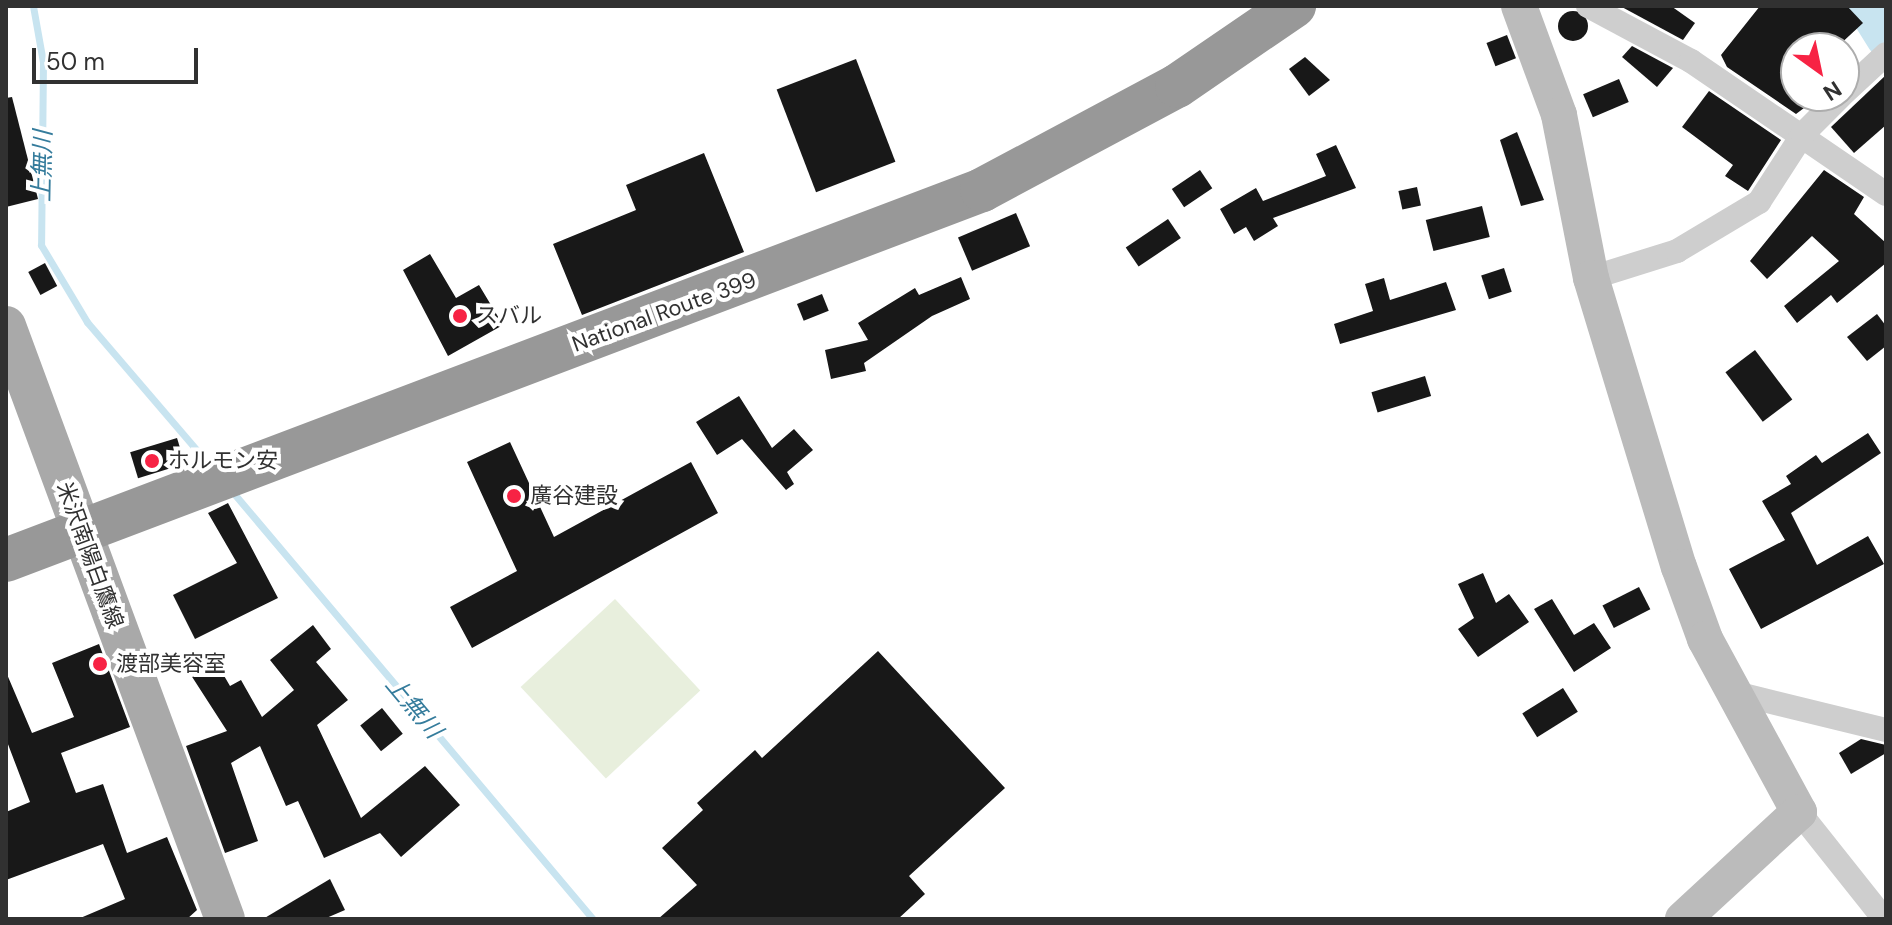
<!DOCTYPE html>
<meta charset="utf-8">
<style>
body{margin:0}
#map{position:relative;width:1892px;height:925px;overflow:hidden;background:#fff;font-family:"DM Sans","Noto Sans JP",sans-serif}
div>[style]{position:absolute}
.green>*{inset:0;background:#e8efdd;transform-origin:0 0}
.stream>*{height:7px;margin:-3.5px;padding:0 3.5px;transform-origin:3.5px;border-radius:3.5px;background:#c8e4f0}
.river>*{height:40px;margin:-20px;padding:0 20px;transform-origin:20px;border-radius:20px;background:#c8e4f0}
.building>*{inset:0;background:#181818;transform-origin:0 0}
.round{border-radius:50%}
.street>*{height:24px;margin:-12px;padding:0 12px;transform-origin:12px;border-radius:12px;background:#cecece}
.secondary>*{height:36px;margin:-18px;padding:0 18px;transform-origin:18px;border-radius:18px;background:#bbb}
.primary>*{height:40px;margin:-20px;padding:0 20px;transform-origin:20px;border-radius:20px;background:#a9a9a9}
.highway>*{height:44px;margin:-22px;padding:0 22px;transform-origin:22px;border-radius:22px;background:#989898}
.dots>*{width:22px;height:22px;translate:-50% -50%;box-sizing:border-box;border:4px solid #fff;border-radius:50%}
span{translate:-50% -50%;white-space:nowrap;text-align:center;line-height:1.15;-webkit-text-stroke:8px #fff;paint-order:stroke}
.street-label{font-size:22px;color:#313131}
.poi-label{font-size:22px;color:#313131}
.left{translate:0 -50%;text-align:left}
.water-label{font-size:24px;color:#357c9c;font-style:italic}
.frame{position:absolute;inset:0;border:8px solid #313131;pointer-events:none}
.north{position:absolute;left:1780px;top:32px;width:80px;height:80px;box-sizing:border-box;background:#fff;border:2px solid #adadad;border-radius:50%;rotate:147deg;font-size:22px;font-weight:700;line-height:32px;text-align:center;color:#313131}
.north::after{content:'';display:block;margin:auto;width:28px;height:36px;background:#f72344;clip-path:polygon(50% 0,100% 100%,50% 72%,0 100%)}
.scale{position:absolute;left:32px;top:48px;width:166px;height:36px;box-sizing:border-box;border:4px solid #313131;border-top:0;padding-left:10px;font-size:24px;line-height:28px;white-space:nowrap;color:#313131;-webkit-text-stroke:6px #fff;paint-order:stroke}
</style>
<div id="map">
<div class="green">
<i style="left:615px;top:599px;width:125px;height:129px;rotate:47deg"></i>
</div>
<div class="stream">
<i style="left:33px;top:6px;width:57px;rotate:79.9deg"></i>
<i style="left:43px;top:62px;width:183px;rotate:90.6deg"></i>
<i style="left:41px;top:245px;width:90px;rotate:59.1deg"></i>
<i style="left:87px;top:322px;width:184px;rotate:49.4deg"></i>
<i style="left:236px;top:496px;width:554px;rotate:49.84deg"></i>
</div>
<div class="river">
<i style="left:1866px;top:6px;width:38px;rotate:58deg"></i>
</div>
<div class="building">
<i style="clip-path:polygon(1620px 6px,1671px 6px,1695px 23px,1683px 40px)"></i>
<i style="clip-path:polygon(1760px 6px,1847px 6px,1863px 23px,1836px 48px,1796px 48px,1796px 96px,1820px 96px,1796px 114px,1727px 67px,1721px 55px)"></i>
<i class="round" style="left:1558px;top:11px;width:30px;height:30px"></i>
<i style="left:1507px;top:35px;width:25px;height:22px;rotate:69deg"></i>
<i style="clip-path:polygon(1632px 46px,1673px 68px,1657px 87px,1622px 57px)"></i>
<i style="clip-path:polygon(1305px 57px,1330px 80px,1309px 96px,1289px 69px)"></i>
<i style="left:856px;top:59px;width:110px;height:85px;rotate:69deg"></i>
<i style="clip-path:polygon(1886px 75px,1886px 125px,1854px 153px,1831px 127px)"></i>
<i style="left:1619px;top:79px;width:25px;height:39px;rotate:67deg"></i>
<i style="clip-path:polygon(1709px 91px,1781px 140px,1748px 191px,1725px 176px,1733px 165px,1682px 127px)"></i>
<i style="clip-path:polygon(12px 97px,38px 199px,6px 207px,6px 98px)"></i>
<i style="clip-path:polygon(1517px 132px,1544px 200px,1521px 206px,1500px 140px)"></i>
<i style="clip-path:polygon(1336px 145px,1356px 188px,1273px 218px,1278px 226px,1254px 241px,1246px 227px,1234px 234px,1220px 209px,1256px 188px,1263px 201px,1326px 176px,1316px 154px)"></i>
<i style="clip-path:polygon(704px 153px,744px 252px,582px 315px,553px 244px,636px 210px,626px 185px)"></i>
<i style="left:1200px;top:170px;width:22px;height:34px;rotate:56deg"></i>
<i style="clip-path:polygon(1824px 170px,1864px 197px,1854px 214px,1886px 243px,1886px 263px,1837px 303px,1831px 295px,1797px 323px,1784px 306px,1839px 261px,1812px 236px,1767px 279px,1750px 261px)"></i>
<i style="left:1417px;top:187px;width:19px;height:19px;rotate:78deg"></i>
<i style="left:1482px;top:206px;width:32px;height:58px;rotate:76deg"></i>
<i style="left:1016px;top:213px;width:36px;height:63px;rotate:67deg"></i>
<i style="left:1168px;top:219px;width:23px;height:51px;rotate:56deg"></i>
<i style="clip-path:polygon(430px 254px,456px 298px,479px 285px,503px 325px,448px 356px,403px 270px)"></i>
<i style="left:45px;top:263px;width:26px;height:19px;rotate:62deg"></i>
<i style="left:1504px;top:268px;width:25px;height:24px;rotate:72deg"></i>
<i style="clip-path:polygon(961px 277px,970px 299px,932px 316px,864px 363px,866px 371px,831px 379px,825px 350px,868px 340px,858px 323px,915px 288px,919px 295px)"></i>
<i style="clip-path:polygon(1384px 278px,1390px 300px,1446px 282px,1456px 310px,1340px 344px,1334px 324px,1373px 311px,1365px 284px)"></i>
<i style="left:822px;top:294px;width:18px;height:27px;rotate:68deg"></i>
<i style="clip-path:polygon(1877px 314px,1886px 326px,1886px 346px,1867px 361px,1847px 337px)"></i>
<i style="left:1755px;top:350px;width:62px;height:37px;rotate:53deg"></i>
<i style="left:1425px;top:376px;width:21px;height:56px;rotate:73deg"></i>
<i style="clip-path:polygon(739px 396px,772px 448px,794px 429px,813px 450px,787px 472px,794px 484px,786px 490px,742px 439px,717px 455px,696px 422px)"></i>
<i style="clip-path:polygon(1868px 433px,1881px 453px,1791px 513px,1817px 565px,1868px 536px,1884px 564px,1761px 629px,1729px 569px,1785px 540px,1762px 501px,1791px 484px,1786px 476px,1816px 455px,1822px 463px)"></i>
<i style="left:177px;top:438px;width:27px;height:49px;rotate:73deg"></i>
<i style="clip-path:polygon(510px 442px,554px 537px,691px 462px,718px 513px,472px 648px,450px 607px,517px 571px,467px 462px)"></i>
<i style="clip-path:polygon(228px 503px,278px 598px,195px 639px,173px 595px,237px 563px,208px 513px)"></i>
<i style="clip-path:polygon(1483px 573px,1496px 603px,1509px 594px,1529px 622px,1478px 657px,1458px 629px,1474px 618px,1458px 584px)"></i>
<i style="left:1639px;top:587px;width:25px;height:41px;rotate:63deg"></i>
<i style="clip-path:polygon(1552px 599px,1574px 635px,1594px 623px,1611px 648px,1574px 672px,1534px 609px)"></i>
<i style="clip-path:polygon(313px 625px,331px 649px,316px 662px,348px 700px,317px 725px,361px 818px,425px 766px,460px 805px,401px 857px,380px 833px,324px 858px,298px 801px,286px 806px,260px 746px,231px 763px,258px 841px,225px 853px,186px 746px,227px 731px,187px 669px,212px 655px,230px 686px,241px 680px,262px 717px,294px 690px,270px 660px)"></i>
<i style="clip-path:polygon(99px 644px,130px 727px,61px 753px,76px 793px,103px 784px,127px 853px,167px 837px,197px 910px,187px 919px,78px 919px,125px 899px,103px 844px,6px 880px,6px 812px,30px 802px,6px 739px,6px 672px,32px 733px,74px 717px,52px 663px)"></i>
<i style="clip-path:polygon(878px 651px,1005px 788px,909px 876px,925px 894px,898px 919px,658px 919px,697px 885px,662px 848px,703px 810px,697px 803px,755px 750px,762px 758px)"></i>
<i style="left:1563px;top:688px;width:28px;height:48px;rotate:58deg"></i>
<i style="left:382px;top:708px;width:33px;height:28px;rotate:51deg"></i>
<i style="clip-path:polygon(1861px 739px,1886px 745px,1886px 753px,1851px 774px,1839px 753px)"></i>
<i style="clip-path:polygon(330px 879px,345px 910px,324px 919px,263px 919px)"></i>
</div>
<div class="street">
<i style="left:1588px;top:6px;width:117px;rotate:28.1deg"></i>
<i style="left:1691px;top:61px;width:236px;rotate:34.3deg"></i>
<i style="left:1844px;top:93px;width:57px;rotate:-42.9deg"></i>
<i style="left:1591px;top:278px;width:90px;rotate:-17.4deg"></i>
<i style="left:1677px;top:251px;width:96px;rotate:-30.9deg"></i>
<i style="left:1759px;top:202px;width:81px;rotate:-57.1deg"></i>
<i style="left:1803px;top:134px;width:54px;rotate:-45deg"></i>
<i style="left:1731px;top:692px;width:160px;rotate:13.8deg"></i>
<i style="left:1799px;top:812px;width:137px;rotate:51.5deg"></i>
</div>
<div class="secondary">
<i style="left:1519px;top:6px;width:116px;rotate:69.8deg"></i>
<i style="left:1559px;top:115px;width:166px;rotate:78.9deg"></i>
<i style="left:1591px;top:278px;width:302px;rotate:73.1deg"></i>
<i style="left:1679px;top:567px;width:77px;rotate:70.1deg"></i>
<i style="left:1705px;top:639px;width:197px;rotate:61.5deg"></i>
<i style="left:1799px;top:812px;width:158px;rotate:137.3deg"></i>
</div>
<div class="primary">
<i style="left:6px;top:326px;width:632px;rotate:69.73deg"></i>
</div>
<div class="highway">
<i style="left:6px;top:560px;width:1044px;rotate:-20.76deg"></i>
<i style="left:982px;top:190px;width:221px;rotate:-28.1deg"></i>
<i style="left:1177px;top:86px;width:142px;rotate:-34.4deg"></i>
</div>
<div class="dots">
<i style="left:460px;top:316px;background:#f72344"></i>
<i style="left:152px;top:461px;background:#f72344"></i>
<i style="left:514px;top:496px;background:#f72344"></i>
<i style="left:100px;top:664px;background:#f72344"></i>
</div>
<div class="street-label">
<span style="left:664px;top:312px;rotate:-20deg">National Route 399</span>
<span style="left:90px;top:555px;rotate:70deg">米沢南陽白鷹線</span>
</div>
<div class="poi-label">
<span class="left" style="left:476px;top:316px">スバル</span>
<span class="left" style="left:168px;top:461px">ホルモン安</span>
<span class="left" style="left:530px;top:496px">廣谷建設</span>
<span class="left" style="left:116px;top:664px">渡部美容室</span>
</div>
<div class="water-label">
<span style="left:42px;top:166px;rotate:-89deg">上無川</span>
<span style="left:414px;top:707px;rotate:50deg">上無川</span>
</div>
<div class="frame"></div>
<div class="north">N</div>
<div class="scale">50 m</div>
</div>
